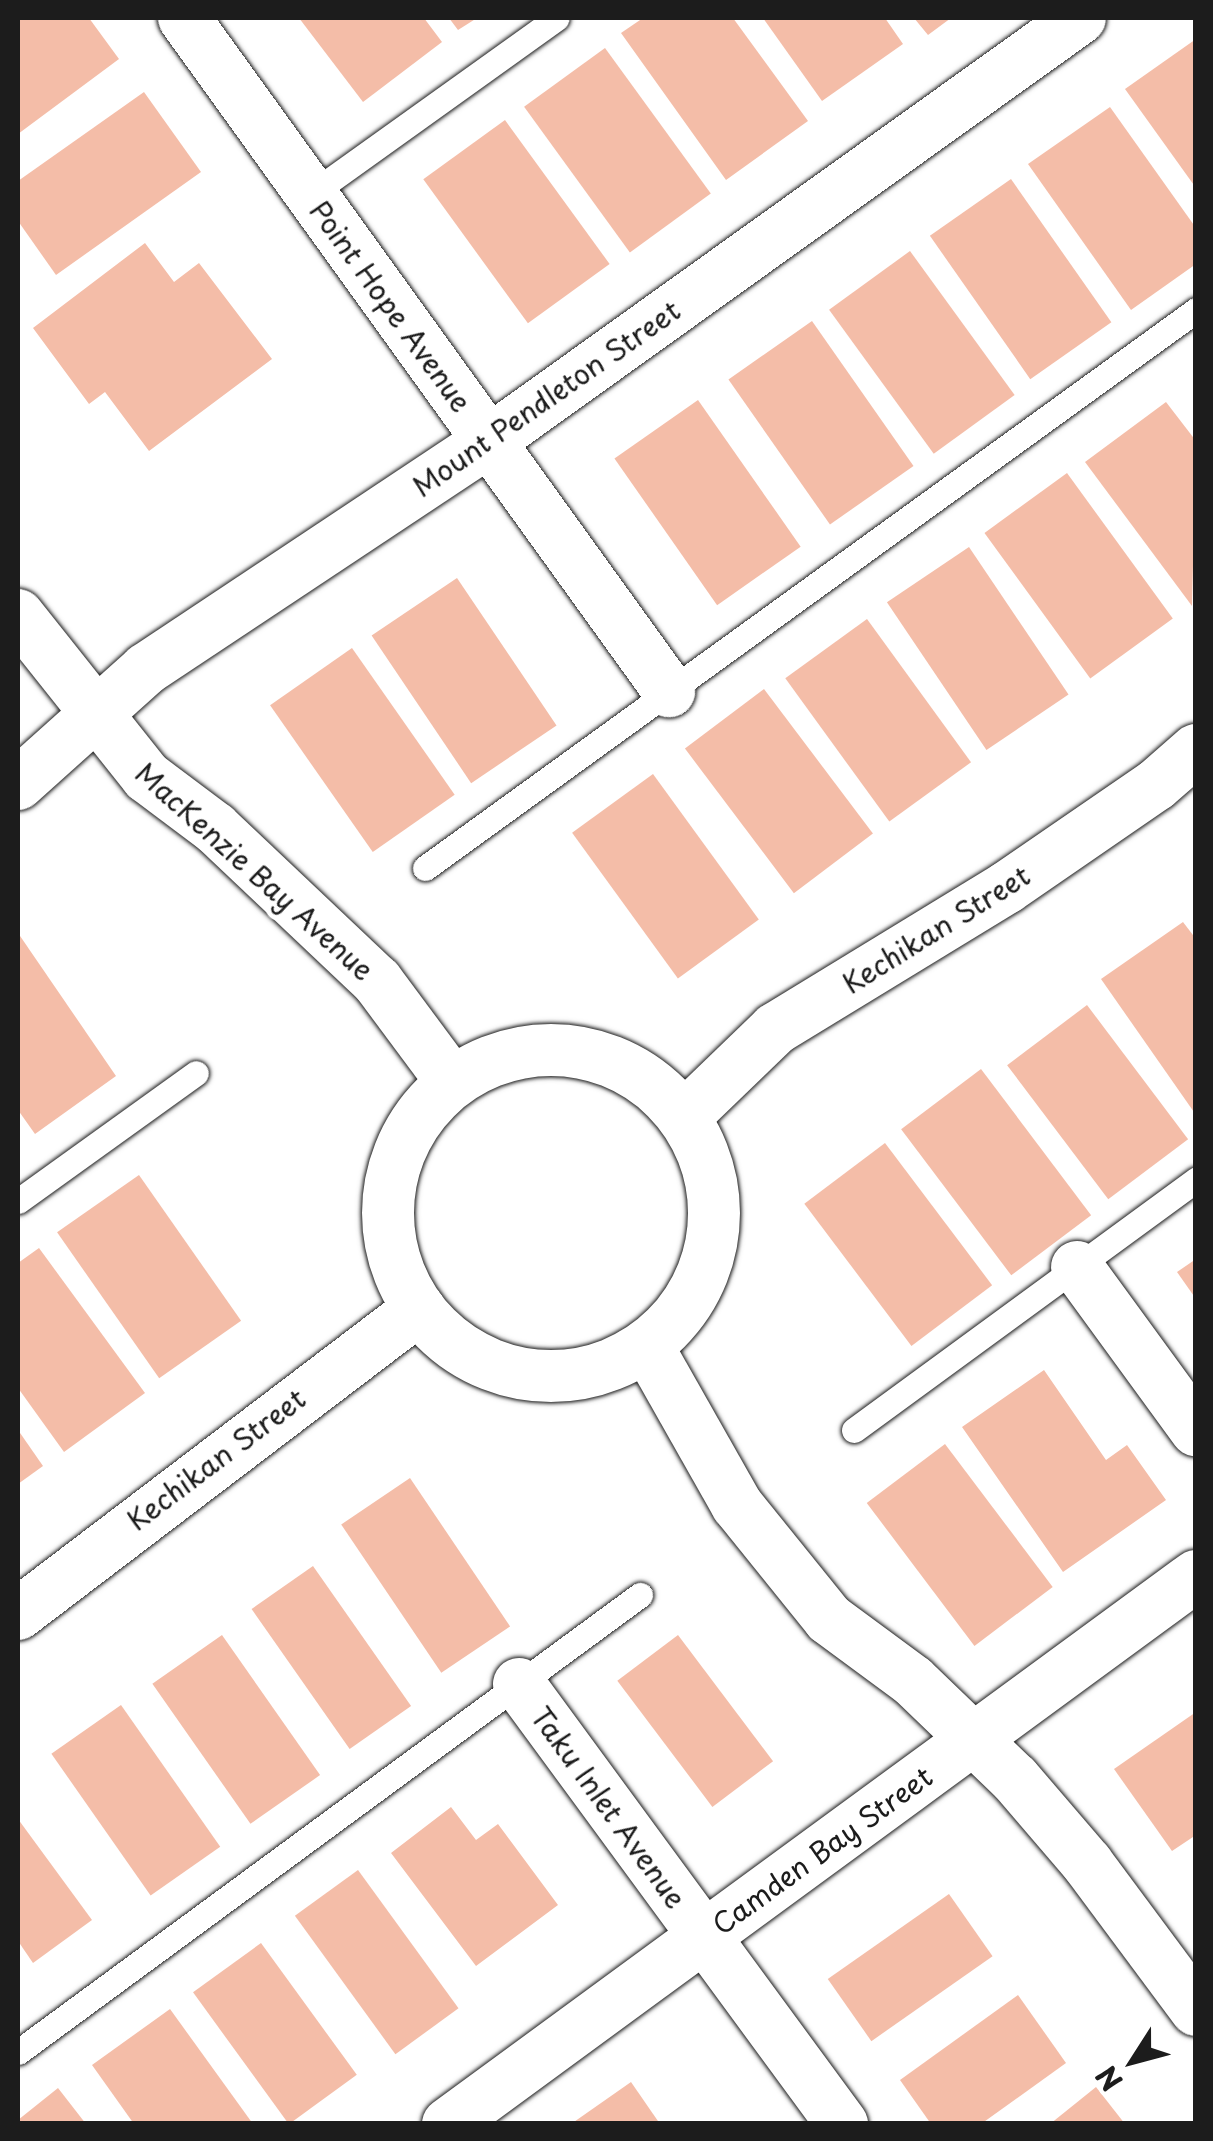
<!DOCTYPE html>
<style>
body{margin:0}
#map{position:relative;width:1213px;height:2141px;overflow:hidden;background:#fff;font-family:"Playpen Sans",sans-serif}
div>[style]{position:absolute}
.building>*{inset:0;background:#f4bda8;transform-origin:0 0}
.roads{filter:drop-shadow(0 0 2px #1c1c1c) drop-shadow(0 0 2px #1c1c1c)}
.lane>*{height:25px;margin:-12.5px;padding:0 12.5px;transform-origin:12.5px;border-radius:12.5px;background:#fff}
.street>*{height:52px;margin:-26px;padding:0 26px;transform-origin:26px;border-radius:26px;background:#fff}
.street>.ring{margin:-26px;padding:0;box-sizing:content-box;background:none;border:52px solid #fff;border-radius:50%}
span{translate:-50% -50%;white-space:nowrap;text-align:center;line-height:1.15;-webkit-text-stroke:10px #fff;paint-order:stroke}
.street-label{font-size:28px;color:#1c1c1c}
.frame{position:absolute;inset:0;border:20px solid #1c1c1c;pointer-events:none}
.north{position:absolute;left:1083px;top:2011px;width:100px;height:100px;-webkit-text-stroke:8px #fff;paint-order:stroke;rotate:234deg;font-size:28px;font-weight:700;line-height:40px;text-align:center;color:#1c1c1c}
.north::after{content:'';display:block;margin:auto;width:35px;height:45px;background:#1c1c1c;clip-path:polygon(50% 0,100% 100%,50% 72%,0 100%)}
</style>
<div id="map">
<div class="building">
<i style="clip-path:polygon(18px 18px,89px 18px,119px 59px,18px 134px)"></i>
<i style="clip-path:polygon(299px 18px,424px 18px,442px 42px,363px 102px)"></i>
<i style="clip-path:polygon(449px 18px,477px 18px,458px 30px)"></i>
<i style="clip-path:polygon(643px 18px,733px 18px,808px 121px,726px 180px,621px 33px)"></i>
<i style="clip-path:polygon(763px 18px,885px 18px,903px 44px,822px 101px)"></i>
<i style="clip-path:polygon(914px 18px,951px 18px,928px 35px)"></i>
<i style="clip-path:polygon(1196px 39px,1196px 188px,1125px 89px)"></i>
<i style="left:605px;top:48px;width:180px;height:100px;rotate:54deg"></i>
<i style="clip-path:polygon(144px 92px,201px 172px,56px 275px,18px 221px,18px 181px)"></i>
<i style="clip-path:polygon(1110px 107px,1196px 228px,1196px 264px,1131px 310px,1028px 164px)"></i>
<i style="left:505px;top:120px;width:178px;height:101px;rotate:54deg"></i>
<i style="left:1011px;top:179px;width:175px;height:99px;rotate:55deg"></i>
<i style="clip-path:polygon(145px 243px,174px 282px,199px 263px,272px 359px,149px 451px,105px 392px,89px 404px,33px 328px)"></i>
<i style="left:910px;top:251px;width:178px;height:100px;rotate:54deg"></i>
<i style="left:812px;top:321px;width:177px;height:102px;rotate:55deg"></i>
<i style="left:698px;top:400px;width:179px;height:102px;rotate:55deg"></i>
<i style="clip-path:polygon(1166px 402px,1196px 441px,1192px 606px,1085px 462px)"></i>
<i style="left:1067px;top:473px;width:180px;height:102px;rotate:54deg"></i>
<i style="left:969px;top:547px;width:178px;height:99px;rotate:56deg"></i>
<i style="left:457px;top:578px;width:178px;height:103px;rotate:56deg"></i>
<i style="left:867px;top:619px;width:177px;height:101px;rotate:54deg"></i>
<i style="left:352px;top:648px;width:179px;height:100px;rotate:55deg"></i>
<i style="left:764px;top:689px;width:181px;height:99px;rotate:53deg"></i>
<i style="left:653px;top:774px;width:180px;height:100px;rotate:54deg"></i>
<i style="clip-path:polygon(1183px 922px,1196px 939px,1196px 1115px,1101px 979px)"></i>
<i style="clip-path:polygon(18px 933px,116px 1076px,35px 1134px,18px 1110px)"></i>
<i style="left:1087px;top:1005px;width:168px;height:100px;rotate:53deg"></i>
<i style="left:981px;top:1069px;width:183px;height:100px;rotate:53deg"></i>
<i style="left:885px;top:1143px;width:178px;height:101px;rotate:53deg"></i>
<i style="left:139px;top:1175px;width:178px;height:100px;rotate:55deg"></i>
<i style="clip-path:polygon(39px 1248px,145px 1393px,64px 1452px,18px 1388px,18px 1263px)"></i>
<i style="clip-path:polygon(1196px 1259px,1196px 1299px,1177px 1272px)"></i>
<i style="clip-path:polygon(1044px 1370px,1106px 1460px,1127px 1445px,1166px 1500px,1063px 1572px,962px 1427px)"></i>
<i style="clip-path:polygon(18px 1430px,43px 1466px,18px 1484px)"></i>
<i style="left:945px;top:1444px;width:179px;height:98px;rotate:53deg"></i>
<i style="left:410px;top:1478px;width:179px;height:83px;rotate:56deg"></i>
<i style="left:313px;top:1566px;width:171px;height:75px;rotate:55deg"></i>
<i style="left:222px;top:1635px;width:171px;height:85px;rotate:55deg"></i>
<i style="left:678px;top:1635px;width:158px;height:76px;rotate:53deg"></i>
<i style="left:121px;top:1705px;width:173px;height:85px;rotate:55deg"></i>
<i style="clip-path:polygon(1196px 1712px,1196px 1835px,1172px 1851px,1114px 1769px)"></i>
<i style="clip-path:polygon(451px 1807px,476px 1840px,498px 1824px,558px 1905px,476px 1966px,391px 1853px)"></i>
<i style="clip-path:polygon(18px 1819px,92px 1920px,33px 1963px,18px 1941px)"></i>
<i style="left:358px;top:1870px;width:171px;height:78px;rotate:54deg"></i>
<i style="left:949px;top:1894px;width:76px;height:148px;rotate:55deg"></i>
<i style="left:261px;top:1943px;width:163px;height:84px;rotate:54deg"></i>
<i style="clip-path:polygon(1018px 1995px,1066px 2063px,981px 2124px,931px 2124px,900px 2080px)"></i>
<i style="clip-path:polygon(170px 2009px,253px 2124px,134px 2124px,92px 2065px)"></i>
<i style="clip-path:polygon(631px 2082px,660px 2124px,571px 2124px)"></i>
<i style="clip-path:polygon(1096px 2087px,1125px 2124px,1050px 2124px)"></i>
<i style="clip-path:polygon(58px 2088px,86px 2124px,18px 2124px,18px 2120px)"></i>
</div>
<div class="roads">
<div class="lane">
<i style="left:311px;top:194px;width:302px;rotate:-35.6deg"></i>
<i style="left:425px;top:868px;width:952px;rotate:-35.89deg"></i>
<i style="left:18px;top:1201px;width:219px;rotate:-35.7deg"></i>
<i style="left:854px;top:1430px;width:424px;rotate:-36.2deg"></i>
<i style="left:18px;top:2052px;width:772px;rotate:-36.31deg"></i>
</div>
<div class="street">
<i style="left:184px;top:18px;width:830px;rotate:54.22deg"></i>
<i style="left:18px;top:615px;width:207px;rotate:51.5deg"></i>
<i style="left:147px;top:777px;width:85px;rotate:36.9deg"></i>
<i style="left:215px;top:828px;width:223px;rotate:43.4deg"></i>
<i style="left:377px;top:981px;width:126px;rotate:53.4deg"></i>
<i style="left:18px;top:784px;width:172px;rotate:-41.9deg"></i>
<i style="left:146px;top:669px;width:410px;rotate:-33.6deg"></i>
<i style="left:488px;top:442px;width:728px;rotate:-35.61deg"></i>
<i class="ring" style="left:388px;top:1050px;width:274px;height:274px"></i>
<i style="left:684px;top:1117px;width:127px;rotate:-44deg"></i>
<i style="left:775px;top:1029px;width:271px;rotate:-31.4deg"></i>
<i style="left:1006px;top:888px;width:182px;rotate:-34.5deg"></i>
<i style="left:1156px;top:785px;width:53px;rotate:-41.2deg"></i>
<i style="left:1077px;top:1267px;width:202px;rotate:53.9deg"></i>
<i style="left:647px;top:1346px;width:183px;rotate:60.5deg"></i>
<i style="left:737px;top:1505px;width:146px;rotate:51.1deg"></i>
<i style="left:829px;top:1619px;width:104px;rotate:36.4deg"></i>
<i style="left:913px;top:1681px;width:141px;rotate:43.9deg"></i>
<i style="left:1015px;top:1779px;width:111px;rotate:49.4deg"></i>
<i style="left:1087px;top:1863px;width:183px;rotate:53.4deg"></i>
<i style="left:18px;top:1614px;width:504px;rotate:-37.26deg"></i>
<i style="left:519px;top:1684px;width:546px;rotate:53.72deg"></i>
<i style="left:448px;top:2124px;width:927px;rotate:-36.23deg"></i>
</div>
</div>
<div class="street-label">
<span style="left:391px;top:306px;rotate:54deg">Point Hope Avenue</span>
<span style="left:546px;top:398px;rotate:-35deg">Mount Pendleton Street</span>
<span style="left:255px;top:871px;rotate:42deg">MacKenzie Bay Avenue</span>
<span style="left:936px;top:929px;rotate:-32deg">Kechikan Street</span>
<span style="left:216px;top:1459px;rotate:-37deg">Kechikan Street</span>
<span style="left:609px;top:1807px;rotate:54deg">Taku Inlet Avenue</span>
<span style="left:822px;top:1850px;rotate:-36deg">Camden Bay Street</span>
</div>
<div class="frame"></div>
<div class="north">N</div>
</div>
